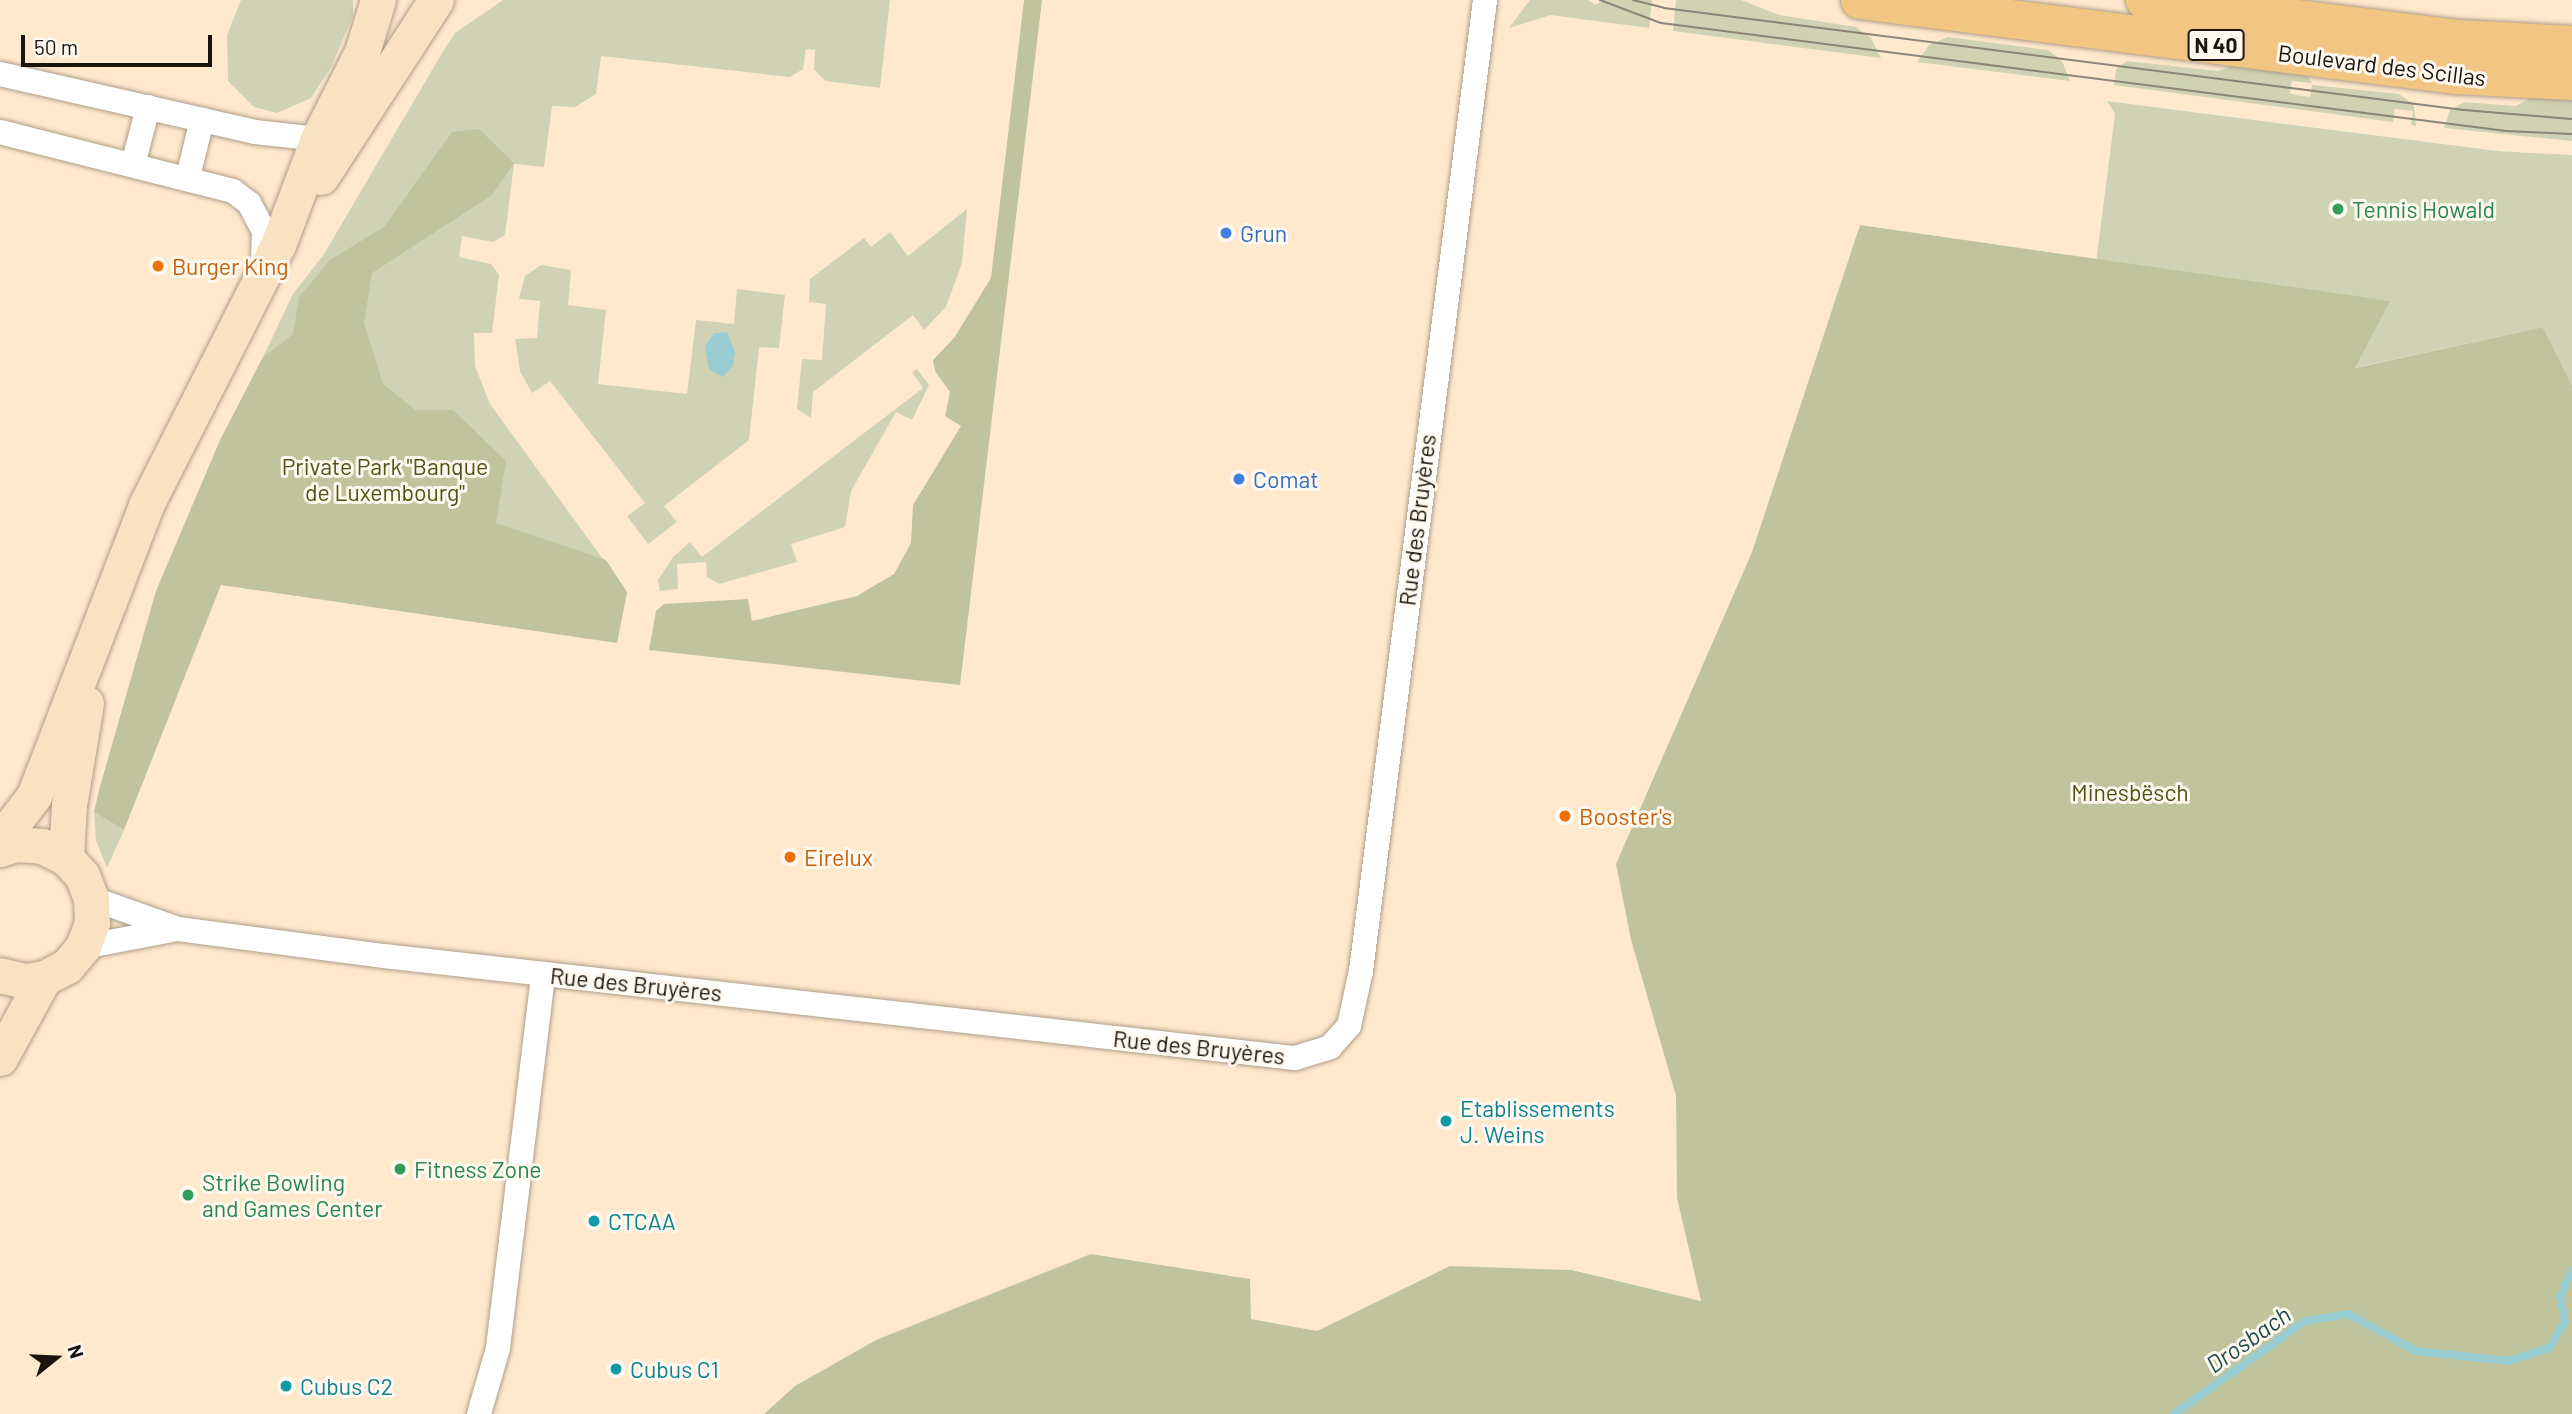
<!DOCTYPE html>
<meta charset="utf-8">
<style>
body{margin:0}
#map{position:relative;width:2572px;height:1414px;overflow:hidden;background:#fef8ef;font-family:Barlow,sans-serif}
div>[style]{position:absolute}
.built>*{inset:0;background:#ffe9cd}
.green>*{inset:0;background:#cfd3b3}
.forest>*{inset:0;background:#bfc49d}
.water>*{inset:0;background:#99cdd1}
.stream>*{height:8px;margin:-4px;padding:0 4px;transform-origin:4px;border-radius:4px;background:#99cdd1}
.roads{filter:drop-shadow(0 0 2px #ae9e8a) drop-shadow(0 0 2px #ae9e8a)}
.minor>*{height:24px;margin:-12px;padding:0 12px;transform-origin:12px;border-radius:12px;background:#fff}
.secondary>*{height:35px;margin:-17.5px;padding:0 17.5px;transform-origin:17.5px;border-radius:17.5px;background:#f8e2c1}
.primary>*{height:38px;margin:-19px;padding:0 19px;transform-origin:19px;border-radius:19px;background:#f2c582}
.tram>*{height:2px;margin:-1px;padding:0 1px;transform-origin:1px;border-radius:1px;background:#8a847b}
.dots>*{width:19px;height:19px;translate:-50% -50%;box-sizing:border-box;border:4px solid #fef8ef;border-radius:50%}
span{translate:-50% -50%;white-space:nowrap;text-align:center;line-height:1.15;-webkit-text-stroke:6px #fef8ef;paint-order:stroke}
.shield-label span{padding:2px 5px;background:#fef8ef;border:2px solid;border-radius:5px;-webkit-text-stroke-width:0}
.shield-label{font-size:21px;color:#1a140c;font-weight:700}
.street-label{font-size:23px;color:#1a140c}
.leisure-label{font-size:23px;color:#27864d}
.left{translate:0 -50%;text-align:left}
.shop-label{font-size:23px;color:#366cbe}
.food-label{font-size:23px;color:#c56008}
.park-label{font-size:23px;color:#4e5212}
.culture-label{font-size:23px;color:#0d838f}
.water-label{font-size:24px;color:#1e4c50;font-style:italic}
.north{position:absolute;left:21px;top:1323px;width:70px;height:70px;-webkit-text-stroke:5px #fef8ef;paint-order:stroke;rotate:72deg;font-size:19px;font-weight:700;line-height:28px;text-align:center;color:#1a140c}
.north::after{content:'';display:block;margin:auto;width:24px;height:32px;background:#1a140c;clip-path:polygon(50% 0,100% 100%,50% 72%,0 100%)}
.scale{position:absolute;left:21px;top:35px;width:191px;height:32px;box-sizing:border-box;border:4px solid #1a140c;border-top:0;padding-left:9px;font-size:21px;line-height:24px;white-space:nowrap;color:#1a140c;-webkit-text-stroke:5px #fef8ef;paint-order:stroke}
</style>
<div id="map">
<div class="built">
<i style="clip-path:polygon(0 0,2572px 0,2572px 155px,2498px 151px,2108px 101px,2115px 114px,2096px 262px,1860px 225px,1752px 552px,1616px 864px,1631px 940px,1676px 1096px,1677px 1198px,1701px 1301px,1572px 1270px,1450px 1266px,1317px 1331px,1251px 1319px,931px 1319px,876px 1340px,796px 1386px,764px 1414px,0 1414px)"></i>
</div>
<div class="green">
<i style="clip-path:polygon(241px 0,353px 0,353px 16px,330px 69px,311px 98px,277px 113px,254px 107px,228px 81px,227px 35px)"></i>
<i style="clip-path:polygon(503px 0,890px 0,880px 88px,826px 81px,814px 70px,815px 50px,806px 49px,803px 69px,790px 77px,601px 56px,596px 94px,575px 107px,552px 106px,544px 167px,514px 164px,505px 235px,493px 242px,462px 236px,459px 257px,491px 264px,499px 275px,492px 333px,474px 333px,475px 366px,490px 404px,627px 592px,617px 643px,292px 335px,263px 357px,293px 294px,324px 254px,445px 48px,455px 33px)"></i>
<i style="clip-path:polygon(1530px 0,1588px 0,1595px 5px,1604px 0,1652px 0,1649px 28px,1551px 15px,1509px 28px)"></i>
<i style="clip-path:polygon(1676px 0,1741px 0,1779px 15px,1856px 27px,1871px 38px,1881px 58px,1673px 31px)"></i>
<i style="clip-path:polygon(1948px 37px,2048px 50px,2062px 61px,2070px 81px,1917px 62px,1929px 45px)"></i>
<i style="clip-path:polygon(2127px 61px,2218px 71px,2235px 65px,2307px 75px,2312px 83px,2292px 81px,2290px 94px,2310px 97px,2312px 85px,2399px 94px,2414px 105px,2416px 126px,2411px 125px,2413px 111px,2395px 109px,2393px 122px,2114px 85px,2116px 69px)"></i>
<i style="clip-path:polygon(2572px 96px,2572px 141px,2444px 128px,2450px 110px,2465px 102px,2516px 106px,2531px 98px)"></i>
<i style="clip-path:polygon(2107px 101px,2498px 151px,2572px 155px,2572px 385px,2543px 327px,2354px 368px,2389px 301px,2096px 262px,2115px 114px)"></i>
<i style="clip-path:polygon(967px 209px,962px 263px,946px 307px,924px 330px,913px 315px,813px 392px,811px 418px,797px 409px,802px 359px,822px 360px,826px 304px,809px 302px,810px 279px,864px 238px,871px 247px,890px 232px,908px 256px)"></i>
<i style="clip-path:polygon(541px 265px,571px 270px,568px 305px,606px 310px,598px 384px,687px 394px,696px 320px,734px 324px,737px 289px,785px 295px,779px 348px,759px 347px,749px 440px,664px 506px,677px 522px,648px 544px,627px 516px,645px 503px,550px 381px,532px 393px,520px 371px,515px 339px,537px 338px,540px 301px,519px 299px,525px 276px)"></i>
<i style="clip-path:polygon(917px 369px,929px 385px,912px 420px,896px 412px,851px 491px,845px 527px,791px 544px,797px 562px,719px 584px,707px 577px,706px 562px,677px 564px,678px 589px,660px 591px,658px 580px,673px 557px,690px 542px,702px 557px,923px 388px,912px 372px)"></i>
<i style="clip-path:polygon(94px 812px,124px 830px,107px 868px,96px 841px)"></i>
</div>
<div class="forest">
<i style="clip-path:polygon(1024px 0,1042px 0,960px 685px,649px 650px,656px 611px,664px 604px,748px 599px,752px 621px,857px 596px,894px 574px,911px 543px,913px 505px,961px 426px,945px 416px,950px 392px,935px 371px,933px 360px,954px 338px,991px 278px)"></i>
<i style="clip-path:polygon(479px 129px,514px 163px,492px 195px,372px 273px,364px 323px,383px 384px,415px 410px,453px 410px,506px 461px,496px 523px,606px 560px,627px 592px,617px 643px,221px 585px,124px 830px,94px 812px,99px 790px,156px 591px,220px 440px,263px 357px,293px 334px,299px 297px,330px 260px,384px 227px,452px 132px)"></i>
<i style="clip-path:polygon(1860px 225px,2390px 301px,2355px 368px,2543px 327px,2572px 385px,2572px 1414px,764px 1414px,795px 1386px,876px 1340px,1091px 1254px,1250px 1279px,1251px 1319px,1317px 1331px,1450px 1266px,1572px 1270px,1701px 1301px,1677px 1198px,1676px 1096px,1631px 940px,1616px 864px,1752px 552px)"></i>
</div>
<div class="water">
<i style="clip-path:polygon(727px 332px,735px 352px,733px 365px,723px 377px,709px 369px,705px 346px,714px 333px)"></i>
</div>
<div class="stream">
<i style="left:2174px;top:1414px;width:161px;rotate:-35.4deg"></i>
<i style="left:2305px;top:1321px;width:44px;rotate:-9.2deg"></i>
<i style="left:2348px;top:1314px;width:77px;rotate:28.6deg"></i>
<i style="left:2416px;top:1351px;width:93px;rotate:6.2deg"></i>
<i style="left:2508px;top:1361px;width:43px;rotate:-17.6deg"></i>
<i style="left:2549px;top:1348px;width:31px;rotate:-58deg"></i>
<i style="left:2565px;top:1322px;width:25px;rotate:-101deg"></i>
<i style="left:2560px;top:1297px;width:29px;rotate:-65deg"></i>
</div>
<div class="roads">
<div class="minor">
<i style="left:0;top:74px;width:262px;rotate:12.8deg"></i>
<i style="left:255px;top:132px;width:63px;rotate:6.3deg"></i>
<i style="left:0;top:132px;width:240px;rotate:14.2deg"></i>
<i style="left:233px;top:191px;width:20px;rotate:37deg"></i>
<i style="left:249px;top:203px;width:32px;rotate:62deg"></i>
<i style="left:264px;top:231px;width:33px;rotate:92deg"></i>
<i style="left:133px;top:165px;width:60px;rotate:-75.5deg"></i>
<i style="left:188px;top:177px;width:59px;rotate:-76.2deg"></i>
<i style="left:91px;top:898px;width:92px;rotate:19.6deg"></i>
<i style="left:178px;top:929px;width:208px;rotate:7.5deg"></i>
<i style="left:384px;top:956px;width:917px;rotate:6.39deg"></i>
<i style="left:1295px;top:1058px;width:37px;rotate:-17deg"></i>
<i style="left:1330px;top:1047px;width:28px;rotate:-48deg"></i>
<i style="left:1349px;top:1026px;width:56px;rotate:-77.7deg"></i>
<i style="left:1361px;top:971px;width:979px;rotate:-82.72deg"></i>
<i style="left:83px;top:947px;width:91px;rotate:-10.8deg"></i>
<i style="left:479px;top:1414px;width:69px;rotate:-73.9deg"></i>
<i style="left:498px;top:1348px;width:377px;rotate:-83.1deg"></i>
</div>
<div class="secondary">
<i style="left:321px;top:177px;width:211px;rotate:-57deg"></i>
<i style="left:0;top:840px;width:56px;rotate:-52.3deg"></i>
<i style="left:34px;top:796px;width:314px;rotate:-68.9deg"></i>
<i style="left:147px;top:503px;width:289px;rotate:-63.1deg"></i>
<i style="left:278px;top:245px;width:113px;rotate:-69.3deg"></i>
<i style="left:318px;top:139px;width:97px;rotate:-63.2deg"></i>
<i style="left:362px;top:52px;width:54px;rotate:-72.9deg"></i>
<i style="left:0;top:849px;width:16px;rotate:-18deg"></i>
<i style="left:15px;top:844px;width:27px;rotate:4deg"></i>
<i style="left:42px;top:846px;width:27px;rotate:27deg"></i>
<i style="left:66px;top:858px;width:23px;rotate:47deg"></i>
<i style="left:82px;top:875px;width:25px;rotate:69deg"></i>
<i style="left:91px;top:898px;width:25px;rotate:88deg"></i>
<i style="left:92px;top:923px;width:26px;rotate:111deg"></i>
<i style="left:83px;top:947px;width:25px;rotate:130deg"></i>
<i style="left:67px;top:966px;width:26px;rotate:152deg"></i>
<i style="left:44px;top:978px;width:19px;rotate:171deg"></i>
<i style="left:25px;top:981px;width:26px;rotate:-167deg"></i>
<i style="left:66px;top:858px;width:53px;rotate:-86.8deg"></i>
<i style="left:69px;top:805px;width:103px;rotate:-80.5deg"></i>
<i style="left:0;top:1058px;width:91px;rotate:-61.2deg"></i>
</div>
<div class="primary">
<i style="left:1860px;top:0;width:600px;rotate:7.18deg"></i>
<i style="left:2455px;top:75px;width:117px;rotate:2.9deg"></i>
<i style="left:2145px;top:0;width:316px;rotate:7.1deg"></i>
<i style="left:2459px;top:39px;width:113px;rotate:3deg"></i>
</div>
</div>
<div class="tram">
<i style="left:1600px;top:0;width:65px;rotate:20.7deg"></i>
<i style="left:1661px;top:23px;width:852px;rotate:7.28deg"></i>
<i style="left:2506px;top:131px;width:66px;rotate:2.6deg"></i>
<i style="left:1633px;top:0;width:32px;rotate:14deg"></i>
<i style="left:1664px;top:8px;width:806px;rotate:7.27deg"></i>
<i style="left:2464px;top:110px;width:108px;rotate:4.8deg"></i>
</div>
<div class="dots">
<i style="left:2338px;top:209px;background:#2e9e5b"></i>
<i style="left:1226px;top:233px;background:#3f7fe0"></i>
<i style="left:158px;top:266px;background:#e8710a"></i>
<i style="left:1239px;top:479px;background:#3f7fe0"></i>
<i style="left:1565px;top:816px;background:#e8710a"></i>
<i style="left:790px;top:857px;background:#e8710a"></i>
<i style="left:1446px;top:1121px;background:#0f9aa8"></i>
<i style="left:400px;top:1169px;background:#2e9e5b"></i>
<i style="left:188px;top:1195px;background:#2e9e5b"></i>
<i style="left:594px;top:1221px;background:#0f9aa8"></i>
<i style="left:616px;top:1369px;background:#0f9aa8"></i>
<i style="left:286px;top:1386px;background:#0f9aa8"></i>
</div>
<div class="shield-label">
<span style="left:2216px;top:45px">N 40</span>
</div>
<div class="street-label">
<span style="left:2382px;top:65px;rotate:7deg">Boulevard des Scillas</span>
<span style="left:1417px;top:520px;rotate:-83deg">Rue des Bruyères</span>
<span style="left:636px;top:984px;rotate:6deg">Rue des Bruyères</span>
<span style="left:1199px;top:1047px;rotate:6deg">Rue des Bruyères</span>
</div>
<div class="leisure-label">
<span class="left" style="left:2352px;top:209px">Tennis Howald</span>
<span class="left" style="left:414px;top:1169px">Fitness Zone</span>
<span class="left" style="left:202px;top:1195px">Strike Bowling<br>and Games Center</span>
</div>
<div class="shop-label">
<span class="left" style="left:1240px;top:233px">Grun</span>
<span class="left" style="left:1253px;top:479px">Comat</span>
</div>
<div class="food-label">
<span class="left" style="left:172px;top:266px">Burger King</span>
<span class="left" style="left:1579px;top:816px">Booster's</span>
<span class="left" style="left:804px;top:857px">Eirelux</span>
</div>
<div class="park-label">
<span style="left:385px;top:479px">Private Park "Banque<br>de Luxembourg"</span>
<span style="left:2130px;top:792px">Minesbësch</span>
</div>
<div class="culture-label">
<span class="left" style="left:1460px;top:1121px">Etablissements<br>J. Weins</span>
<span class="left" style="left:608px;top:1221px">CTCAA</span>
<span class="left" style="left:630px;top:1369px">Cubus C1</span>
<span class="left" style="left:300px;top:1386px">Cubus C2</span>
</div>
<div class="water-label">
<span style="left:2248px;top:1339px;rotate:-35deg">Drosbach</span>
</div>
<div class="north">N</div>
<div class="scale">50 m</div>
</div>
